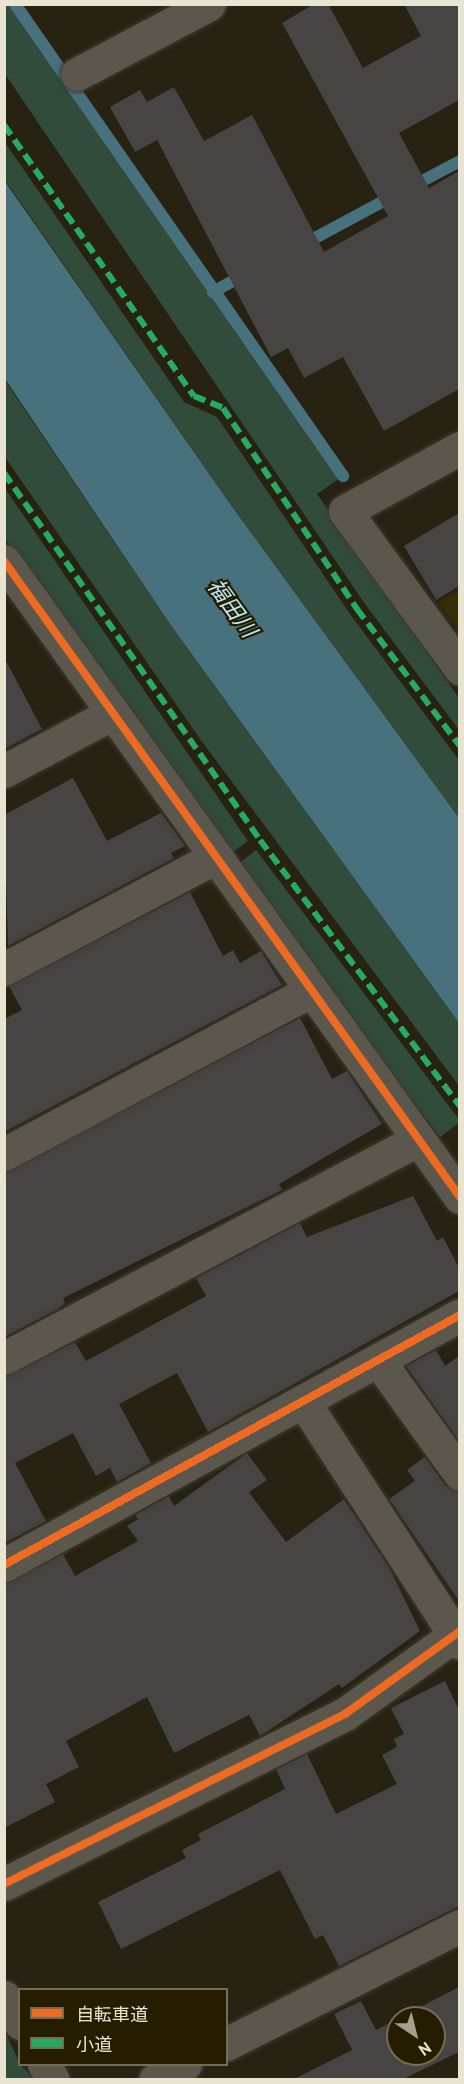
<!DOCTYPE html>
<meta charset="utf-8">
<style>
body{margin:0}
#map{position:relative;width:464px;height:2084px;overflow:hidden;background:#272212;font-family:"PT Sans","Noto Sans JP",sans-serif}
div>[style]{position:absolute}
.built>*{inset:0;background:#372c08}
.green>*{inset:0;background:#314c3b;transform-origin:0 0}
.water>*{inset:0;background:#47717c}
.stream>*{height:12px;margin:-6px;padding:0 6px;transform-origin:6px;border-radius:6px;background:#47717c}
.building>*{inset:0;background:#474444}
.roads{filter:drop-shadow(0 0 2px #3f3b30) drop-shadow(0 0 2px #3f3b30)}
.minor>*{height:33px;margin:-16.5px;padding:0 16.5px;transform-origin:16.5px;border-radius:16.5px;background:#5b574c}
.quiet>*{height:6px;margin-top:-3px;transform-origin:0;background:repeating-linear-gradient(90deg,#26ab63 0 12px,transparent 0 18px)}
.cycleway>*{height:8px;margin:-4px;padding:0 4px;transform-origin:4px;border-radius:4px;background:#ed6a23}
span{translate:-50% -50%;white-space:nowrap;text-align:center;line-height:1.15;-webkit-text-stroke:4.5px #261d01;paint-order:stroke}
.water-label{font-size:22px;color:#bdebf8;font-style:italic}
.frame{position:absolute;inset:0;border:6px solid #e9e3d2;pointer-events:none}
.legend{position:absolute;left:18px;top:1988px;width:210px;height:78px;box-sizing:border-box;background:#261d01;border:2px solid #746c55;margin:0;padding:8px 10px;list-style:none;font-size:18px;color:#e9e3d2}
.legend li{display:flex;align-items:center;gap:12px;height:30px}
.legend b{width:30px;border:2px solid #746c55}
.north{position:absolute;left:386px;top:2006px;width:60px;height:60px;box-sizing:border-box;background:#261d01;border:2px solid #746c55;border-radius:50%;rotate:145deg;font-size:16px;font-weight:700;line-height:24px;text-align:center;color:#e9e3d2}
.north::after{content:'';display:block;margin:auto;width:21px;height:27px;background:#a59f8f;clip-path:polygon(50% 0,100% 100%,50% 72%,0 100%)}
</style>
<div id="map">
<div class="built">
<i style="clip-path:polygon(459px 590px,459px 631px,438px 602px)"></i>
</div>
<div class="green">
<i style="clip-path:polygon(4px 5px,11px 5px,340px 478px,317px 494px,459px 698px,459px 730px,365px 604px,5px 74px)"></i>
<i style="clip-path:polygon(4px 141px,184px 402px,217px 417px,350px 614px,459px 760px,459px 818px,233px 508px,5px 180px)"></i>
<i style="clip-path:polygon(4px 379px,170px 624px,459px 1023px,459px 1086px,200px 739px,5px 457px)"></i>
<i style="clip-path:polygon(4px 487px,248px 841px,227px 856px,5px 539px)"></i>
<i style="left:256px;top:850px;width:340px;height:26px;rotate:53deg"></i>
<i style="clip-path:polygon(4px 2029px,20px 2064px,34px 2079px,5px 2079px)"></i>
</div>
<div class="water">
<i style="clip-path:polygon(4px 180px,233px 508px,459px 818px,459px 1023px,170px 624px,5px 379px)"></i>
</div>
<div class="stream">
<i style="left:15px;top:4px;width:575px;rotate:55.2deg"></i>
<i style="left:411px;top:187px;width:55px;rotate:-28deg"></i>
<i style="left:302px;top:245px;width:106px;rotate:-28.3deg"></i>
<i style="left:213px;top:292px;width:35px;rotate:-29deg"></i>
</div>
<div class="building">
<i style="clip-path:polygon(314px 4px,328px 4px,363px 68px,421px 36px,404px 4px,459px 4px,459px 100px,399px 133px,429px 188px,459px 171px,459px 389px,384px 431px,343px 357px,304px 378px,288px 348px,271px 357px,157px 140px,135px 152px,110px 107px,140px 90px,147px 102px,174px 87px,204px 141px,252px 115px,324px 252px,388px 216px,282px 23px)"></i>
<i style="clip-path:polygon(459px 513px,459px 586px,436px 600px,404px 546px)"></i>
<i style="clip-path:polygon(4px 657px,42px 729px,4px 749px)"></i>
<i style="clip-path:polygon(73px 778px,107px 841px,161px 813px,185px 846px,171px 853px,174px 858px,8px 946px,4px 815px)"></i>
<i style="clip-path:polygon(190px 892px,223px 956px,233px 950px,240px 963px,261px 951px,282px 985px,4px 1132px,4px 1019px,22px 1010px,9px 986px)"></i>
<i style="clip-path:polygon(300px 1018px,332px 1079px,347px 1071px,382px 1124px,279px 1184px,282px 1190px,63px 1298px,65px 1303px,58px 1309px,4px 1337px,4px 1173px)"></i>
<i style="clip-path:polygon(413px 1196px,437px 1241px,443px 1237px,459px 1268px,459px 1291px,208px 1432px,177px 1373px,119px 1404px,151px 1463px,117px 1482px,110px 1468px,96px 1476px,73px 1433px,15px 1463px,46px 1521px,4px 1543px,4px 1377px,75px 1342px,86px 1361px,206px 1296px,196px 1278px,300px 1223px,307px 1237px)"></i>
<i style="clip-path:polygon(436px 1350px,445px 1366px,459px 1356px,459px 1441px,406px 1366px)"></i>
<i style="clip-path:polygon(247px 1453px,267px 1480px,249px 1492px,286px 1542px,344px 1499px,390px 1569px,420px 1631px,342px 1688px,339px 1684px,260px 1736px,249px 1715px,174px 1753px,147px 1697px,66px 1741px,79px 1767px,46px 1784px,55px 1802px,4px 1828px,4px 1584px,63px 1554px,75px 1576px,138px 1541px,127px 1526px,138px 1519px,135px 1515px,169px 1496px,174px 1506px)"></i>
<i style="clip-path:polygon(425px 1457px,445px 1485px,459px 1492px,459px 1601px,389px 1499px,415px 1481px,407px 1470px)"></i>
<i style="clip-path:polygon(445px 1681px,459px 1710px,459px 1906px,339px 1966px,323px 1935px,315px 1939px,280px 1870px,121px 1949px,98px 1902px,186px 1858px,182px 1850px,201px 1840px,198px 1834px,285px 1789px,276px 1769px,307px 1754px,336px 1814px,397px 1784px,382px 1755px,397px 1747px,394px 1739px,404px 1734px,391px 1708px)"></i>
<i style="clip-path:polygon(459px 1987px,459px 2052px,403px 2079px,294px 2079px,352px 2050px,334px 2014px,361px 2001px,376px 2030px,398px 2019px,398px 2054px,434px 2054px,434px 2018px,399px 2018px)"></i>
</div>
<div class="roads">
<div class="minor">
<i style="left:77px;top:74px;width:149px;rotate:-27.9deg"></i>
<i style="left:460px;top:448px;width:131px;rotate:151.3deg"></i>
<i style="left:345px;top:511px;width:195px;rotate:53.8deg"></i>
<i style="left:4px;top:561px;width:783px;rotate:54.36deg"></i>
<i style="left:4px;top:771px;width:123px;rotate:-28deg"></i>
<i style="left:4px;top:969px;width:238px;rotate:-27.9deg"></i>
<i style="left:4px;top:1154px;width:345px;rotate:-28deg"></i>
<i style="left:4px;top:1358px;width:468px;rotate:-27.8deg"></i>
<i style="left:378px;top:1360px;width:140px;rotate:54.3deg"></i>
<i style="left:303px;top:1401px;width:288px;rotate:57deg"></i>
<i style="left:4px;top:1565px;width:520px;rotate:-28.73deg"></i>
<i style="left:4px;top:1884px;width:381px;rotate:-26.5deg"></i>
<i style="left:345px;top:1714px;width:142px;rotate:-35.8deg"></i>
<i style="left:4px;top:1997px;width:31px;rotate:58deg"></i>
<i style="left:226px;top:2044px;width:262px;rotate:-26.8deg"></i>
<i style="left:44px;top:2064px;width:18px;rotate:61deg"></i>
<i style="left:155px;top:2080px;width:34px;rotate:-28deg"></i>
</div>
</div>
<div class="quiet">
<i style="left:4px;top:125px;width:331px;rotate:55deg"></i>
<i style="left:194px;top:396px;width:31px;rotate:22deg"></i>
<i style="left:223px;top:408px;width:242px;rotate:56.3deg"></i>
<i style="left:357px;top:609px;width:171px;rotate:53.1deg"></i>
<i style="left:4px;top:473px;width:447px;rotate:55.1deg"></i>
<i style="left:260px;top:840px;width:333px;rotate:53.1deg"></i>
</div>
<div class="cycleway">
<i style="left:4px;top:561px;width:783px;rotate:54.36deg"></i>
<i style="left:4px;top:1565px;width:520px;rotate:-28.73deg"></i>
<i style="left:4px;top:1884px;width:381px;rotate:-26.5deg"></i>
<i style="left:345px;top:1714px;width:142px;rotate:-35.8deg"></i>
</div>
<div class="water-label">
<span style="left:232px;top:608px;rotate:54deg">福田川</span>
</div>
<div class="frame"></div>
<ul class="legend">
<li><b style="height:8px;background:#ed6a23"></b>自転車道</li>
<li><b style="height:8px;background:#26ab63"></b>小道</li>
</ul>
<div class="north">N</div>
</div>
